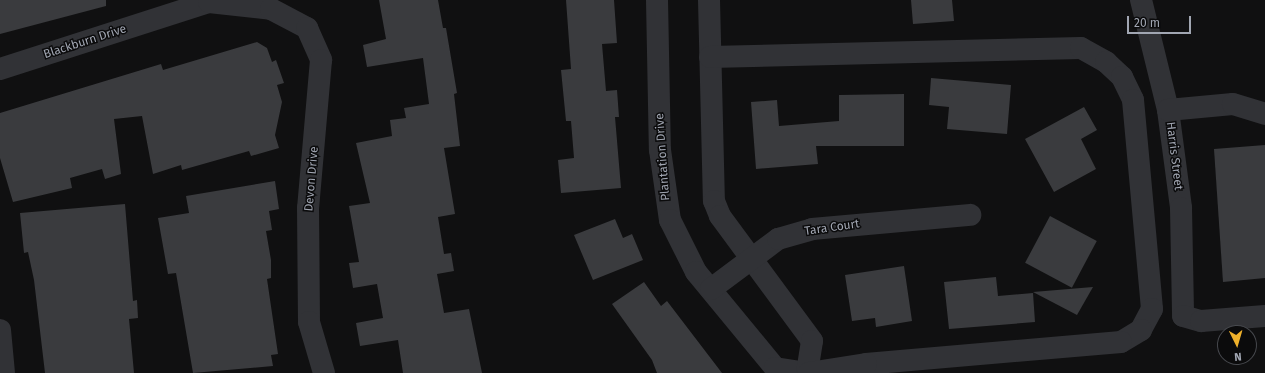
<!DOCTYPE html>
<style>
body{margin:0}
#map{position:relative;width:1265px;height:373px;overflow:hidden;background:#101011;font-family:"Fira Sans",sans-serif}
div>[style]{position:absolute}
.building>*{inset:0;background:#3a3b3e;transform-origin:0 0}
.minor>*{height:22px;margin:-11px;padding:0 11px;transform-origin:11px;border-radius:11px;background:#313236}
span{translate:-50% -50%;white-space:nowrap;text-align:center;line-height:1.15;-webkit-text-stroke:3px #0b0b0c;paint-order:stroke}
.street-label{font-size:12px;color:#a1a6b2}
.north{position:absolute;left:1217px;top:325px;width:40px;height:40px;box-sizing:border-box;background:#0b0b0c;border:1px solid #47494e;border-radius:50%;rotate:175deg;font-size:11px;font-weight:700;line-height:16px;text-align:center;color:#a1a6b2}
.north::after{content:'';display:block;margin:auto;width:14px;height:18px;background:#efb12b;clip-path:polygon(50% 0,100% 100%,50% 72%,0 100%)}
.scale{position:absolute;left:1127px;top:16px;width:64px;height:18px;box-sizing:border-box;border:2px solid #a1a6b2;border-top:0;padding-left:5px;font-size:12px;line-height:14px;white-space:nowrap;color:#a1a6b2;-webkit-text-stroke:3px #0b0b0c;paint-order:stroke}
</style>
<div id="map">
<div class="building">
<i style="clip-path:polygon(0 0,106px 0,106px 6px,0 34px)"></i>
<i style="clip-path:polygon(379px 0,438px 0,443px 28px,446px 28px,457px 93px,454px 94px,460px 146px,444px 148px,455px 214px,438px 217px,444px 254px,451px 253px,454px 271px,437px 274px,444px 313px,469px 309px,482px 373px,403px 373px,398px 340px,360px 346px,356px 323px,383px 318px,377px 284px,353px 288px,349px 263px,359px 262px,349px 206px,370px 203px,356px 143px,392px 136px,390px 120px,406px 118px,404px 108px,429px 104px,423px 58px,367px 67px,363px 45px,386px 39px)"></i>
<i style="clip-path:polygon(566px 0,614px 0,617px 43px,602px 44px,606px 91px,617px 90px,619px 117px,615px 117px,621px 188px,561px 193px,558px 160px,574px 158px,571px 121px,566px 121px,561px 70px,571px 69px)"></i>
<i style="clip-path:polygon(911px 0,952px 0,954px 21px,913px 24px)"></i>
<i style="clip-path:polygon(257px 42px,267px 48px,272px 62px,276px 60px,284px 83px,277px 85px,282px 102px,275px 135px,279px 148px,251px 156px,249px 151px,182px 170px,181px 165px,153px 174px,142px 116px,114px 119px,121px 174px,105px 179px,102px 169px,70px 178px,72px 188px,13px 202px,0 158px,0 113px,161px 64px,163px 70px)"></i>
<i style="clip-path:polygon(931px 78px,1011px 85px,1007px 134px,947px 129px,949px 107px,929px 105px)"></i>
<i style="clip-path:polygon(904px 94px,904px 146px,816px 146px,818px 164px,756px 169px,751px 102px,777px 100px,779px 126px,839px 121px,839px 95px)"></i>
<i style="clip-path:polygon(1084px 107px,1097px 130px,1081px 139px,1096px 169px,1054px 192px,1025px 139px)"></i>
<i style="clip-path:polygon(1265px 145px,1265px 278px,1223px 282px,1214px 149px)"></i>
<i style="clip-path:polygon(275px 181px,279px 209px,269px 211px,272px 230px,266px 231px,271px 260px,271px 278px,267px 279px,278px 354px,271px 355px,273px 366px,193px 373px,176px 273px,168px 274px,158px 218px,189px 213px,186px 196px)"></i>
<i style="clip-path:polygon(125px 204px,133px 301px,137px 300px,138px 318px,129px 319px,134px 373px,45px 373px,34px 280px,28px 252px,24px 253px,20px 213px)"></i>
<i style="left:1050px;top:216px;width:53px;height:53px;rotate:28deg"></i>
<i style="clip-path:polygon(615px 219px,623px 238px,632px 234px,643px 260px,593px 280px,574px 235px)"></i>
<i style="clip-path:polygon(904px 266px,912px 321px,876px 327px,875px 318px,852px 321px,845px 275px)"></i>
<i style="clip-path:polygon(996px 277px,998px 296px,1033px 293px,1035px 322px,949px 329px,944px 282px)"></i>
<i style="clip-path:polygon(644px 282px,661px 306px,667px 301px,722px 373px,657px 373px,652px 360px,612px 304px)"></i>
<i style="clip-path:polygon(1093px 287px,1077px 315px,1033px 292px)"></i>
</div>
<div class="minor">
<i style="left:657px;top:0;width:150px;rotate:88.9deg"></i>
<i style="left:660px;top:150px;width:71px;rotate:81.9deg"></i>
<i style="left:670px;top:220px;width:58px;rotate:63.4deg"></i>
<i style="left:696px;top:272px;width:124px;rotate:50.5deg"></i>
<i style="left:775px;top:368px;width:31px;rotate:9deg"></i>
<i style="left:709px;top:0;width:201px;rotate:88.6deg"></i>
<i style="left:714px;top:201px;width:16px;rotate:68deg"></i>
<i style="left:720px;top:216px;width:155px;rotate:53.6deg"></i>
<i style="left:812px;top:341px;width:32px;rotate:99deg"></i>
<i style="left:1141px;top:0;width:113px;rotate:76.2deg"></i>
<i style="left:1168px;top:110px;width:99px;rotate:82.4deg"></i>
<i style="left:1181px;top:208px;width:108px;rotate:88.9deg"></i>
<i style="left:1183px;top:316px;width:19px;rotate:16deg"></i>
<i style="left:1201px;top:321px;width:64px;rotate:-4.5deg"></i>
<i style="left:710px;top:57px;width:371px;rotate:-1.4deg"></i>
<i style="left:1081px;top:48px;width:29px;rotate:29deg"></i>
<i style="left:1106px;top:62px;width:22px;rotate:43deg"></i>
<i style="left:1122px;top:77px;width:25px;rotate:64deg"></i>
<i style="left:1133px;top:100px;width:210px;rotate:84.8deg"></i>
<i style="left:1152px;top:309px;width:24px;rotate:118deg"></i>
<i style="left:1141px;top:330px;width:23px;rotate:149deg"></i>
<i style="left:1121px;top:342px;width:256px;rotate:175.1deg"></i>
<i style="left:866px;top:364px;width:58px;rotate:171deg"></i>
<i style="left:0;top:69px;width:219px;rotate:-17.8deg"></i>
<i style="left:209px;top:2px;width:62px;rotate:6.4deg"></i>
<i style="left:271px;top:9px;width:41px;rotate:27.8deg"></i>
<i style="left:307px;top:28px;width:35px;rotate:66deg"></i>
<i style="left:321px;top:60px;width:149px;rotate:95deg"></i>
<i style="left:308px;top:208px;width:114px;rotate:89.5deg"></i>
<i style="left:309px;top:322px;width:53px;rotate:73.6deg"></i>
<i style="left:1168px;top:110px;width:65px;rotate:-5.3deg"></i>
<i style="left:1233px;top:104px;width:34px;rotate:17deg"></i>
<i style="left:711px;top:289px;width:84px;rotate:-36.7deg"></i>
<i style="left:778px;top:239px;width:35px;rotate:-16deg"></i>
<i style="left:812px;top:229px;width:159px;rotate:-5.1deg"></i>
<i style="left:0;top:330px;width:43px;rotate:84.7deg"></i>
</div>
<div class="street-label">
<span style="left:85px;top:42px;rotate:-18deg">Blackburn Drive</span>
<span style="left:1174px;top:156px;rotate:83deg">Harris Street</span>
<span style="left:663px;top:157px;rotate:-94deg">Plantation Drive</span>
<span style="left:312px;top:179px;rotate:-85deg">Devon Drive</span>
<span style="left:832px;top:228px;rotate:-8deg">Tara Court</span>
</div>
<div class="north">N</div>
<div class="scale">20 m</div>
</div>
